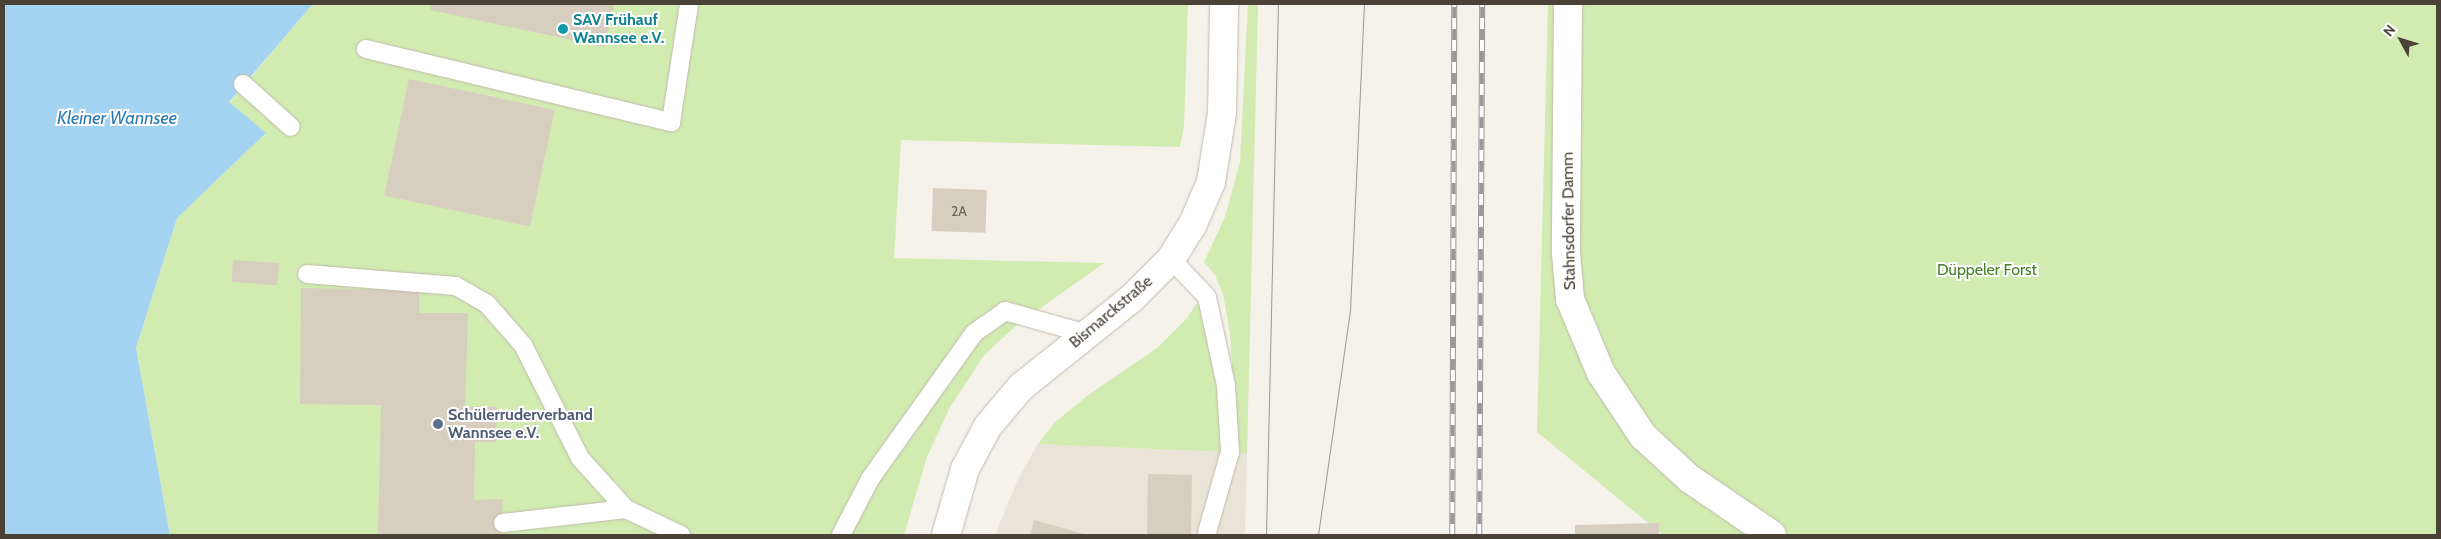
<!DOCTYPE html>
<meta charset="utf-8">
<style>
body{margin:0}
#map{position:relative;width:2441px;height:539px;overflow:hidden;background:#f5f2ea;font-family:Cabin,sans-serif}
div>[style]{position:absolute}
.residential>*{inset:0;background:#eae4d8}
.green>*{inset:0;background:#d1ebb1}
.water>*{inset:0;background:#a5d4f3}
.building>*{inset:0;background:#d8cebf;transform-origin:0 0}
.roads{filter:drop-shadow(0 0 1px #c1baac) drop-shadow(0 0 1px #c1baac)}
.service>*{height:18px;margin:-9px;padding:0 9px;transform-origin:9px;border-radius:9px;background:#fff}
.minor>*{height:28px;margin:-14px;padding:0 14px;transform-origin:14px;border-radius:14px;background:#fff}
.tram>*{height:1px;margin:-0.5px;padding:0 0.5px;transform-origin:0.5px;border-radius:0.5px;background:#999}
.rail>*{height:5.5px;margin-top:-2.75px;transform-origin:0;background:repeating-linear-gradient(90deg,#fff 0 11px,#999 0 22px);box-sizing:border-box;border-block:1px solid #999}
.dots>*{width:14px;height:14px;translate:-50% -50%;box-sizing:border-box;border:2px solid #fff;border-radius:50%}
span{translate:-50% -50%;white-space:nowrap;text-align:center;line-height:1.15;-webkit-text-stroke:4px #fff;paint-order:stroke}
.number-label{font-size:14px;color:#6e6559}
.number-label span{-webkit-text-stroke-width:0}
.culture-label{font-size:16px;color:#0d838f;font-weight:700}
.left{translate:0 -50%;text-align:left}
.street-label{font-size:16px;color:#4a4237}
.park-label{font-size:16px;color:#497f27}
.service-label{font-size:16px;color:#4e5e75;font-weight:700}
.water-label{font-size:18px;color:#2a7ab2;font-style:italic}
.frame{position:absolute;inset:0;border:5px solid #4a4237;pointer-events:none}
.north{position:absolute;left:2376px;top:15px;width:50px;height:50px;-webkit-text-stroke:4px #fff;paint-order:stroke;rotate:309deg;font-size:14px;font-weight:700;line-height:20px;text-align:center;color:#4a4237}
.north::after{content:'';display:block;margin:auto;width:18px;height:22px;background:#4a4237;clip-path:polygon(50% 0,100% 100%,50% 72%,0 100%)}
</style>
<div id="map">
<div class="residential">
<i style="clip-path:polygon(1038px 444px,1247px 453px,1245px 535px,995px 535px,1018px 479px)"></i>
</div>
<div class="green">
<i style="clip-path:polygon(313px 4px,1188px 4px,1184px 126px,1180px 147px,901px 140px,894px 258px,1104px 263px,1017px 325px,984px 355px,949px 409px,927px 457px,904px 535px,170px 535px,136px 348px,177px 218px,266px 133px,229px 103px)"></i>
<i style="clip-path:polygon(1248px 4px,1258px 4px,1247px 453px,1237px 453px,1230px 333px,1223px 294px,1215px 275px,1204px 262px,1225px 217px,1240px 162px)"></i>
<i style="clip-path:polygon(1548px 4px,2437px 4px,2437px 535px,1663px 535px,1537px 432px)"></i>
<i style="clip-path:polygon(1197px 303px,1206px 321px,1222px 408px,1223px 452px,1038px 444px,1054px 423px,1087px 396px,1157px 348px,1187px 318px)"></i>
</div>
<div class="water">
<i style="clip-path:polygon(4px 4px,313px 4px,229px 102px,266px 133px,177px 218px,136px 348px,170px 535px,4px 535px)"></i>
</div>
<div class="building">
<i style="clip-path:polygon(432px 4px,614px 4px,605px 47px,430px 10px)"></i>
<i style="left:409px;top:79px;width:149px;height:119px;rotate:12deg"></i>
<i style="left:933px;top:188px;width:54px;height:43px;rotate:2deg"></i>
<i style="left:233px;top:260px;width:46px;height:22px;rotate:4deg"></i>
<i style="clip-path:polygon(301px 288px,419px 290px,419px 313px,468px 313px,465px 406px,497px 407px,496px 442px,475px 442px,474px 500px,503px 499px,501px 534px,378px 535px,381px 405px,300px 404px)"></i>
<i style="left:1148px;top:474px;width:44px;height:61px;rotate:1deg"></i>
<i style="clip-path:polygon(1034px 520px,1088px 535px,1030px 535px)"></i>
<i style="clip-path:polygon(1659px 523px,1659px 535px,1575px 535px,1575px 525px)"></i>
</div>
<div class="roads">
<div class="service">
<i style="left:366px;top:49px;width:314px;rotate:13.5deg"></i>
<i style="left:671px;top:122px;width:119px;rotate:-81.3deg"></i>
<i style="left:243px;top:84px;width:64px;rotate:41.9deg"></i>
<i style="left:1171px;top:259px;width:52px;rotate:46.5deg"></i>
<i style="left:1207px;top:297px;width:91px;rotate:77.9deg"></i>
<i style="left:1226px;top:386px;width:66px;rotate:86.5deg"></i>
<i style="left:1230px;top:452px;width:84px;rotate:105.9deg"></i>
<i style="left:307px;top:274px;width:149px;rotate:4.6deg"></i>
<i style="left:456px;top:286px;width:36px;rotate:30deg"></i>
<i style="left:487px;top:304px;width:55px;rotate:48.7deg"></i>
<i style="left:523px;top:345px;width:127px;rotate:63.2deg"></i>
<i style="left:580px;top:458px;width:69px;rotate:48deg"></i>
<i style="left:626px;top:509px;width:61px;rotate:25.3deg"></i>
<i style="left:503px;top:523px;width:124px;rotate:-6.5deg"></i>
<i style="left:841px;top:535px;width:63px;rotate:-62.6deg"></i>
<i style="left:870px;top:479px;width:179px;rotate:-54.5deg"></i>
<i style="left:974px;top:333px;width:38px;rotate:-35deg"></i>
<i style="left:1005px;top:311px;width:85px;rotate:15.7deg"></i>
</div>
<div class="minor">
<i style="left:1568px;top:4px;width:249px;rotate:90.5deg"></i>
<i style="left:1566px;top:253px;width:46px;rotate:85deg"></i>
<i style="left:1570px;top:299px;width:80px;rotate:67.3deg"></i>
<i style="left:1601px;top:373px;width:76px;rotate:56.3deg"></i>
<i style="left:1643px;top:436px;width:64px;rotate:42.5deg"></i>
<i style="left:1690px;top:479px;width:99px;rotate:34.3deg"></i>
<i style="left:946px;top:535px;width:69px;rotate:-73.9deg"></i>
<i style="left:965px;top:469px;width:49px;rotate:-61.9deg"></i>
<i style="left:988px;top:426px;width:51px;rotate:-49.8deg"></i>
<i style="left:1021px;top:387px;width:141px;rotate:-38.7deg"></i>
<i style="left:1131px;top:299px;width:57px;rotate:-45deg"></i>
<i style="left:1171px;top:259px;width:39px;rotate:-58deg"></i>
<i style="left:1192px;top:226px;width:48px;rotate:-66.6deg"></i>
<i style="left:1211px;top:182px;width:70px;rotate:-80.9deg"></i>
<i style="left:1222px;top:113px;width:109px;rotate:-88.9deg"></i>
</div>
</div>
<div class="tram">
<i style="left:1266px;top:535px;width:531px;rotate:-88.71deg"></i>
<i style="left:1318px;top:535px;width:226px;rotate:-81.9deg"></i>
<i style="left:1350px;top:311px;width:307px;rotate:-87.4deg"></i>
</div>
<div class="rail">
<i style="left:1452px;top:535px;width:531px;rotate:-89.78deg"></i>
<i style="left:1479px;top:535px;width:531px;rotate:-89.68deg"></i>
</div>
<div class="dots">
<i style="left:563px;top:29px;background:#0f9aa8"></i>
<i style="left:438px;top:424px;background:#5c6f8a"></i>
</div>
<div class="number-label">
<span style="left:959px;top:211px">2A</span>
</div>
<div class="culture-label">
<span class="left" style="left:573px;top:29px">SAV Frühauf<br>Wannsee e.V.</span>
</div>
<div class="street-label">
<span style="left:1569px;top:221px;rotate:-91deg">Stahnsdorfer Damm</span>
<span style="left:1111px;top:312px;rotate:-40deg">Bismarckstraße</span>
</div>
<div class="park-label">
<span style="left:1987px;top:270px">Düppeler Forst</span>
</div>
<div class="service-label">
<span class="left" style="left:448px;top:424px">Schülerruderverband<br>Wannsee e.V.</span>
</div>
<div class="water-label">
<span style="left:117px;top:118px">Kleiner Wannsee</span>
</div>
<div class="frame"></div>
<div class="north">N</div>
</div>
